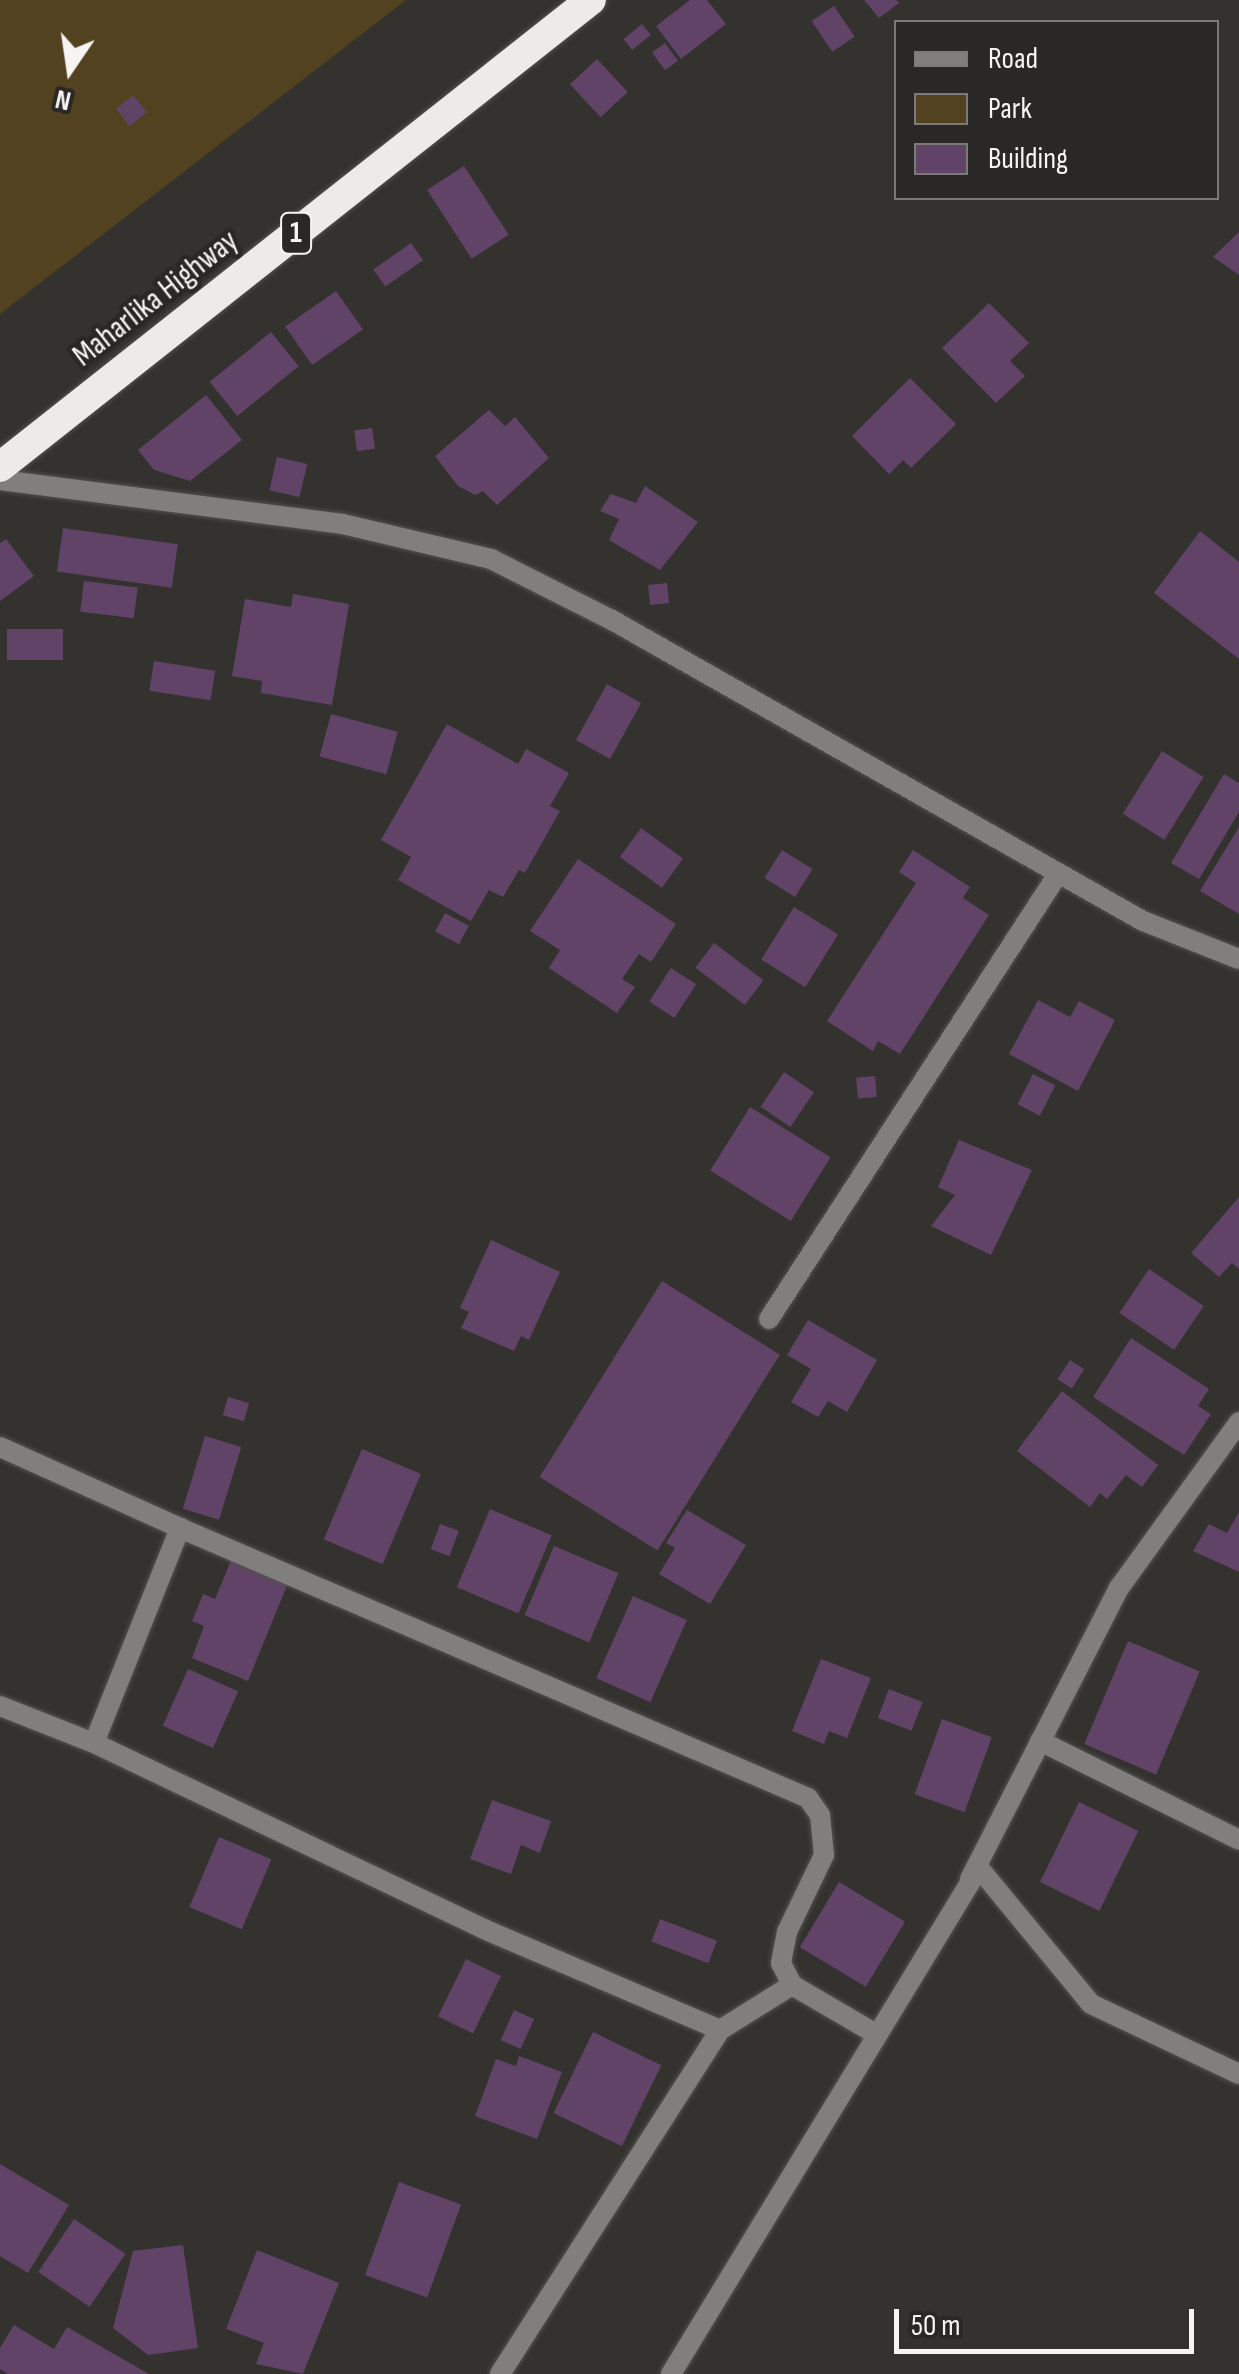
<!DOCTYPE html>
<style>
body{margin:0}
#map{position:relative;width:1239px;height:2374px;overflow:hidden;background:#33322f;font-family:"Sofia Sans Condensed",sans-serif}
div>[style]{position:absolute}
.green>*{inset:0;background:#524220}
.building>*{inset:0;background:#614367;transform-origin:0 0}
.roads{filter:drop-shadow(0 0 2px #52514e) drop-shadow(0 0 2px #52514e)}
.street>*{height:20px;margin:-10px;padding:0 10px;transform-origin:10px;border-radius:10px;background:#807f7e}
.highway>*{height:30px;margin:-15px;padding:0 15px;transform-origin:15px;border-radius:15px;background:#ecebe8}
span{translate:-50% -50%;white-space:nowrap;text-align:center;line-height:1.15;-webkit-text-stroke:9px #292826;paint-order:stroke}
.shield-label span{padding:2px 8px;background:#292826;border:2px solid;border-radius:8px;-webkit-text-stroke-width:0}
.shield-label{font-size:30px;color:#f6f5f3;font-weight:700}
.street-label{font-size:32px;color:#f6f5f3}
.legend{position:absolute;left:894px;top:20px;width:325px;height:180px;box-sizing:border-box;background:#292826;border:2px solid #7b7a78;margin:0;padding:12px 18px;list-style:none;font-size:30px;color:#f6f5f3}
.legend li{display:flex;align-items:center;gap:20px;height:50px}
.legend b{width:50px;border:2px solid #7b7a78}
.north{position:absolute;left:20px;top:20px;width:100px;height:100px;-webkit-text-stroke:8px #292826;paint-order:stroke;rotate:193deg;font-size:28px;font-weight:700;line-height:40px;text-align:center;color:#f6f5f3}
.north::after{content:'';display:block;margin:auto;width:35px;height:45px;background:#f6f5f3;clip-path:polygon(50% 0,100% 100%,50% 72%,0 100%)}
.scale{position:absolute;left:894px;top:2309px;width:300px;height:45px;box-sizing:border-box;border:5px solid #f6f5f3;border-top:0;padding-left:12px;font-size:30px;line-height:35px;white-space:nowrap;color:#f6f5f3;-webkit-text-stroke:8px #292826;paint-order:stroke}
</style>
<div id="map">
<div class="green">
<i style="clip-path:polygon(0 0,406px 0,0 314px)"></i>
</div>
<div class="building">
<i style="clip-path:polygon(690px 0,707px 0,726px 24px,681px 59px,656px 26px)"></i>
<i style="clip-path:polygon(864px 0,896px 0,899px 3px,879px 18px)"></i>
<i style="left:834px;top:6px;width:37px;height:27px;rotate:56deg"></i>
<i style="left:642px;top:24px;width:14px;height:24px;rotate:51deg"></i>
<i style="left:665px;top:43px;width:22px;height:16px;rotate:54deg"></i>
<i style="left:597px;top:59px;width:45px;height:37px;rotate:47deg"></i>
<i style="left:133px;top:95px;width:22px;height:22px;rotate:51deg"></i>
<i style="left:464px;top:166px;width:82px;height:44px;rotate:57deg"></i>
<i style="clip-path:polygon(1239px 232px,1239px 275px,1213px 257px)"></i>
<i style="left:411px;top:243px;width:21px;height:46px;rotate:55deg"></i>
<i style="left:336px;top:291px;width:47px;height:62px;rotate:55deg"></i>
<i style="clip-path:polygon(989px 303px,1029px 343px,1010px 361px,1025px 376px,996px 403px,942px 348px)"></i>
<i style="left:271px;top:332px;width:44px;height:79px;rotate:51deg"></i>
<i style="clip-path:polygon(910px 378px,956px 424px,911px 468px,903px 460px,889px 474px,852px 436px)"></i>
<i style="clip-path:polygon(206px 395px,242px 440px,190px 481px,154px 470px,138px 450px)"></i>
<i style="clip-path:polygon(489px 410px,505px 426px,515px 417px,549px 458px,497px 505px,483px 491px,475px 495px,458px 486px,435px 456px)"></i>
<i style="left:372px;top:428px;width:21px;height:18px;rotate:82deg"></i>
<i style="left:277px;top:457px;width:31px;height:34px;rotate:13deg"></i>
<i style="clip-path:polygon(645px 486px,698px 522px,660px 570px,609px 540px,619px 519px,600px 511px,611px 494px,636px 503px)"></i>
<i style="left:63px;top:528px;width:116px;height:44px;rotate:8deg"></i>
<i style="clip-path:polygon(1200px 531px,1239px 562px,1239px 659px,1154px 593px)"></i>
<i style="clip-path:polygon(6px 539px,34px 576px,0 601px,0 543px)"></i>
<i style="left:84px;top:581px;width:54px;height:31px;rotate:7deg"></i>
<i style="left:667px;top:583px;width:20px;height:19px;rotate:84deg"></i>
<i style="clip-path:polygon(293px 594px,349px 604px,332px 705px,261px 693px,262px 681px,232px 676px,245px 599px,291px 607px)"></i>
<i style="left:63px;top:629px;width:31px;height:56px;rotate:90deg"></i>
<i style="left:154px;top:661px;width:62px;height:30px;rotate:9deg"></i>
<i style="left:607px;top:684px;width:39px;height:64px;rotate:29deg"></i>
<i style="left:331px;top:714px;width:69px;height:44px;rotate:15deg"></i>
<i style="clip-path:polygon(447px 724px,518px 764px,526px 749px,569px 773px,550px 806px,560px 811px,525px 873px,519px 870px,503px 897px,489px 890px,471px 921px,398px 880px,411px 857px,381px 840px)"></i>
<i style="left:1162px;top:751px;width:49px;height:74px;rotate:32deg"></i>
<i style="clip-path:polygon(1224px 774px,1239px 783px,1239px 812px,1199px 879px,1171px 863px)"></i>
<i style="clip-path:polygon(1239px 827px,1239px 914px,1200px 891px)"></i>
<i style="left:641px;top:828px;width:52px;height:36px;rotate:36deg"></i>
<i style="left:782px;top:850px;width:36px;height:33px;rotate:32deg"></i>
<i style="clip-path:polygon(913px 850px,970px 887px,963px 898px,989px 915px,900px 1054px,878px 1041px,873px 1051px,827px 1021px,916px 883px,899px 872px)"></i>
<i style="clip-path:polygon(578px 859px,676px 924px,651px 962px,639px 954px,622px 979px,635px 987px,617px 1013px,549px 968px,560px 950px,530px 931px)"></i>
<i style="left:794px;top:907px;width:52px;height:62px;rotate:32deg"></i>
<i style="left:445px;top:913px;width:27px;height:21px;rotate:28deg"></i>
<i style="left:714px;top:943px;width:62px;height:31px;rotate:37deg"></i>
<i style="left:671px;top:968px;width:30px;height:40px;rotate:33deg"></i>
<i style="clip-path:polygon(1038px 1000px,1070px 1017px,1079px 1001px,1115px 1020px,1078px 1091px,1009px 1054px)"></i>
<i style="left:784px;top:1072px;width:36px;height:42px;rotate:34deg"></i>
<i style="left:1033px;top:1074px;width:25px;height:34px;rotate:27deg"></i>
<i style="left:875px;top:1076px;width:21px;height:19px;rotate:85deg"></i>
<i style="left:750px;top:1107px;width:95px;height:75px;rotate:32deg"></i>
<i style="clip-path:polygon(959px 1140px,1032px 1170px,991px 1255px,931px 1226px,955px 1195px,938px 1187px)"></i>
<i style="clip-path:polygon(1239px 1197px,1239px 1269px,1232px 1263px,1219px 1277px,1191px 1253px)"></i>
<i style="clip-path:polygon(491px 1240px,560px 1272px,529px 1340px,521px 1336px,514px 1351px,461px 1328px,469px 1312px,460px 1308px)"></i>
<i style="left:1149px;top:1269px;width:66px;height:53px;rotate:34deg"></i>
<i style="left:662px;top:1281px;width:139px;height:231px;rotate:32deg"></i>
<i style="clip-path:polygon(808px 1320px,877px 1360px,847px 1412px,828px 1401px,818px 1417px,791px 1402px,811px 1369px,787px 1355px)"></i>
<i style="clip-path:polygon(1131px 1338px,1209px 1389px,1198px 1406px,1211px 1414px,1184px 1455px,1093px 1397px)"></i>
<i style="left:1070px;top:1360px;width:17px;height:23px;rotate:33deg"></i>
<i style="clip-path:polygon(1062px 1391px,1158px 1465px,1142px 1487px,1126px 1475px,1107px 1499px,1100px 1493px,1090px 1507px,1017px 1451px)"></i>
<i style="left:228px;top:1397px;width:22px;height:19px;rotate:16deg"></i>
<i style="left:205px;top:1436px;width:38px;height:76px;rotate:17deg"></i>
<i style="left:362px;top:1449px;width:64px;height:98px;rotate:23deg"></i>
<i style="left:490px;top:1509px;width:67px;height:85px;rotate:23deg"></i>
<i style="clip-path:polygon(687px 1510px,746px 1545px,710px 1604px,659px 1574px,675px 1548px,666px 1543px)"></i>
<i style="clip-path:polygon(1239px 1512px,1239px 1572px,1193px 1551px,1209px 1524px,1227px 1533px)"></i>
<i style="left:440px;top:1524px;width:20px;height:27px;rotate:20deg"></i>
<i style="left:554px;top:1546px;width:70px;height:75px;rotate:23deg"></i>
<i style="clip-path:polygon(231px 1560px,288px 1583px,248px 1681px,192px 1658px,204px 1626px,192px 1621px,203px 1594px,215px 1599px)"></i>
<i style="left:633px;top:1596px;width:59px;height:90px;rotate:24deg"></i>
<i style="left:1128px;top:1641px;width:78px;height:112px;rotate:23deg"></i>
<i style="clip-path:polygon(821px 1659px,871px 1678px,847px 1738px,829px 1731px,824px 1744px,792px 1731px)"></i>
<i style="left:188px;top:1669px;width:55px;height:62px;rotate:24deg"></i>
<i style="left:889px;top:1689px;width:36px;height:31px;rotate:21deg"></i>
<i style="left:942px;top:1719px;width:53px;height:80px;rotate:20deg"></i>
<i style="clip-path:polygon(492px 1800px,551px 1821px,540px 1853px,521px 1845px,511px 1874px,470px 1859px)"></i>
<i style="left:1079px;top:1802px;width:66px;height:89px;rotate:26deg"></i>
<i style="left:219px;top:1837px;width:57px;height:76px;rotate:23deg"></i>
<i style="left:839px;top:1882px;width:77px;height:76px;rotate:31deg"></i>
<i style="left:660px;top:1919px;width:61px;height:24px;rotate:21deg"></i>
<i style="left:466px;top:1959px;width:39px;height:64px;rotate:26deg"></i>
<i style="left:514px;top:2010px;width:22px;height:33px;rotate:24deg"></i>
<i style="left:593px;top:2032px;width:76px;height:90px;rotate:26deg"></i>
<i style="clip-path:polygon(519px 2056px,562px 2072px,537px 2139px,475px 2116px,496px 2059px,516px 2066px)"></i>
<i style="clip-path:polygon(0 2164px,69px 2205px,28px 2273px,0 2256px)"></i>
<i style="left:399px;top:2182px;width:66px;height:99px;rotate:20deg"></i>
<i style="left:74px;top:2219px;width:62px;height:64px;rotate:34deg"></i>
<i style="clip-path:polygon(183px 2245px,198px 2348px,148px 2355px,113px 2328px,133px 2251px)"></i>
<i style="clip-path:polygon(257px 2250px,339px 2283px,303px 2374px,256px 2364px,264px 2343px,226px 2329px)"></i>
<i style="clip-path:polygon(14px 2325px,54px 2349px,67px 2327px,149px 2374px,8px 2374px,0 2369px,0 2348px)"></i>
</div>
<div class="roads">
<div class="street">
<i style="left:0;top:480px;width:346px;rotate:7.3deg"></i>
<i style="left:343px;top:524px;width:152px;rotate:13.3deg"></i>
<i style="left:491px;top:559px;width:136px;rotate:26.8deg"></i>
<i style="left:612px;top:620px;width:610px;rotate:29.55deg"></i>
<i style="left:1143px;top:921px;width:103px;rotate:21.6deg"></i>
<i style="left:769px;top:1319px;width:531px;rotate:-57deg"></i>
<i style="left:0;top:1447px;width:197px;rotate:24.2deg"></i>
<i style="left:0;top:1706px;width:101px;rotate:21.5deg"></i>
<i style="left:94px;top:1743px;width:232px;rotate:-68.2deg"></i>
<i style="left:180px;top:1528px;width:684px;rotate:23.26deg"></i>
<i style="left:808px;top:1798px;width:21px;rotate:55deg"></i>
<i style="left:820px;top:1815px;width:40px;rotate:84.3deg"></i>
<i style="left:824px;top:1855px;width:85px;rotate:115.7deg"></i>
<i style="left:787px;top:1932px;width:32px;rotate:101deg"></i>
<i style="left:781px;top:1963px;width:25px;rotate:63deg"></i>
<i style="left:792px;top:1985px;width:95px;rotate:30.3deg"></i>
<i style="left:1040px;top:1741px;width:222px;rotate:26.4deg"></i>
<i style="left:94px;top:1743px;width:434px;rotate:25.5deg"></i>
<i style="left:486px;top:1930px;width:254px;rotate:23.1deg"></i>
<i style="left:973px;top:1875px;width:9px;rotate:-49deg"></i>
<i style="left:979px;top:1868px;width:176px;rotate:50.5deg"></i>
<i style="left:1091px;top:2004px;width:164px;rotate:25.3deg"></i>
<i style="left:970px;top:1879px;width:327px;rotate:-62.9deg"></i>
<i style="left:1119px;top:1588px;width:205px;rotate:-54.1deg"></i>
<i style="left:500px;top:2374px;width:408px;rotate:-57.4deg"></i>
<i style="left:720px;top:2030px;width:85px;rotate:-32deg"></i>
<i style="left:671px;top:2374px;width:592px;rotate:-58.67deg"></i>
</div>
<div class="highway">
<i style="left:0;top:467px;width:753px;rotate:-38.32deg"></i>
</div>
</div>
<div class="shield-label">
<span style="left:296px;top:233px">1</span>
</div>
<div class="street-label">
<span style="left:156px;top:299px;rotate:-38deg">Maharlika Highway</span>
</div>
<ul class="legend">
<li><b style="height:12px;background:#807f7e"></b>Road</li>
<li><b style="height:28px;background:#524220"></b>Park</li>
<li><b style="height:28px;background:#614367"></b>Building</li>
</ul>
<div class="north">N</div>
<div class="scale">50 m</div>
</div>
